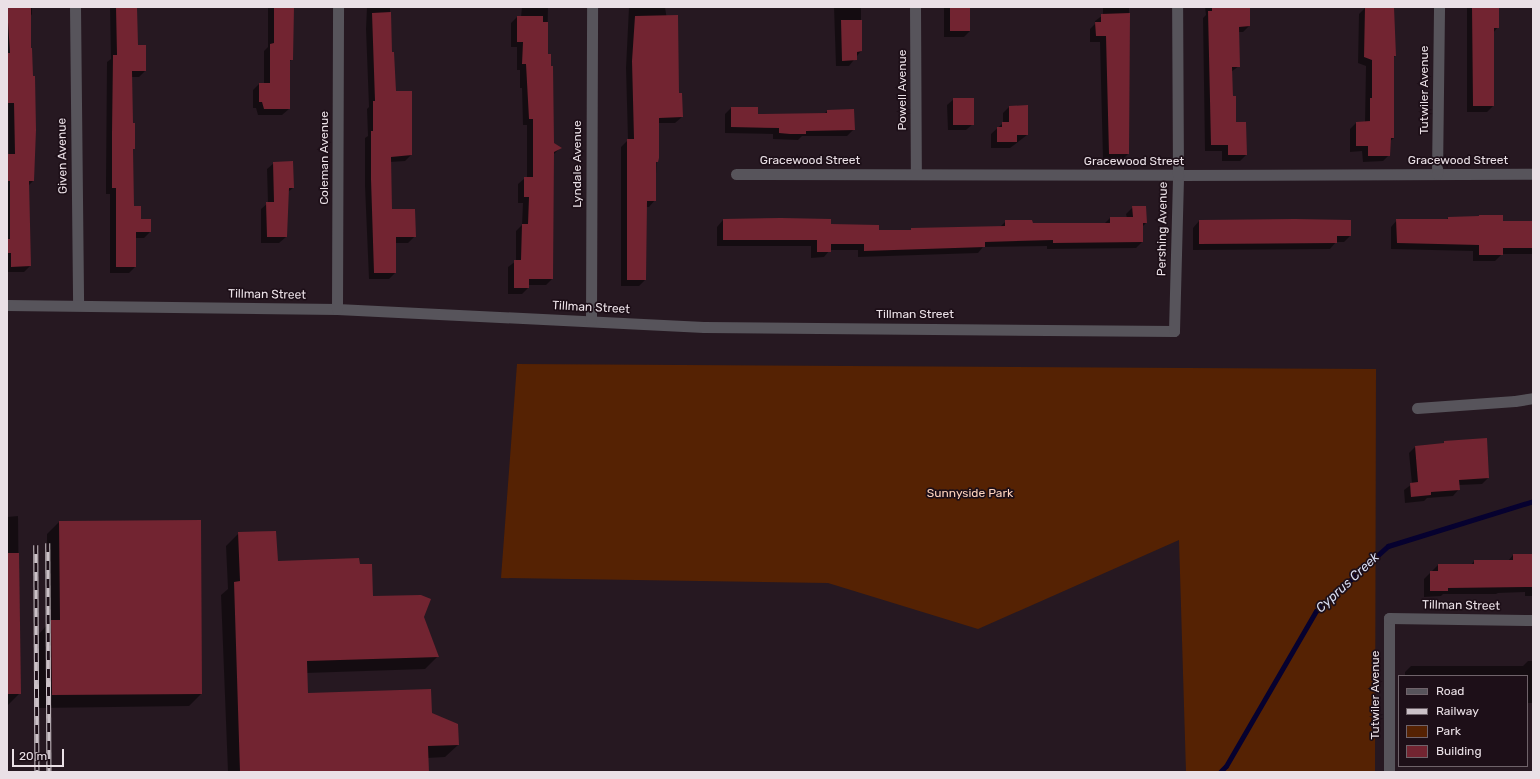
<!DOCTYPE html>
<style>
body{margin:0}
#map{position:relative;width:1540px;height:779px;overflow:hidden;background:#261821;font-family:Rubik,sans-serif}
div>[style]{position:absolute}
.green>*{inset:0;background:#552203}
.shadow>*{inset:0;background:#0007}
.stream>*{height:5px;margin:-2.5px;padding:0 2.5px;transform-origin:2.5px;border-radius:2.5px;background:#06012f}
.building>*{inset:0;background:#722431;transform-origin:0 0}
.minor>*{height:11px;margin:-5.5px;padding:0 5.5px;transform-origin:5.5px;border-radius:5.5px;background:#57545b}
.rail>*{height:4.5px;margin-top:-2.25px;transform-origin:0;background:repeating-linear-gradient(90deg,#1d0f18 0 9px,#cbc1c7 0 18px);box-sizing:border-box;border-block:1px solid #cbc1c7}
span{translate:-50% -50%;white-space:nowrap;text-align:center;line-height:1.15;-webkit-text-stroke:3.5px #1d0f18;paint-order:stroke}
.street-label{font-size:12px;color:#eae0e6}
.park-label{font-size:12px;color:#fed3be}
.water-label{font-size:13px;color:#d6dbef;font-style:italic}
.frame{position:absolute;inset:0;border:8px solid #eae0e6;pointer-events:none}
.legend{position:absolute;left:1398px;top:675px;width:130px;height:92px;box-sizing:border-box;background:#1d0f18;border:1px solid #6f636a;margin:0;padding:5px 7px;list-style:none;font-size:12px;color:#eae0e6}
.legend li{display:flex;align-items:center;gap:8px;height:20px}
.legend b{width:20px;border:1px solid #6f636a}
.scale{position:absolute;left:12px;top:749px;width:52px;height:18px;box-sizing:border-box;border:2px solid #eae0e6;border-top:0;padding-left:5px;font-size:12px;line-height:14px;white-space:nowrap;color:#eae0e6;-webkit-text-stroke:3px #1d0f18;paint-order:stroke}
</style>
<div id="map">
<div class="green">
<i style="clip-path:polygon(517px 364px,1376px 369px,1375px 772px,1186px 772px,1179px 540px,978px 629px,828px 583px,501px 578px)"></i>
</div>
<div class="shadow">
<i style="clip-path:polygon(7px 7px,32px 7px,32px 14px,30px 17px,33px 181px,28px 186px,30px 266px,24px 272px,7px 272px,7px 155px,9px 155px)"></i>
<i style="clip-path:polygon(110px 7px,136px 7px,137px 46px,145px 71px,139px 77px,131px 77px,132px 124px,134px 148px,132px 151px,133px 207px,140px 220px,150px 232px,144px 238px,135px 238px,135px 267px,129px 273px,110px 273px,110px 194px,106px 194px,106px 180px,107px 62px,111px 59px)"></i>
<i style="clip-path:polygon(268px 7px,293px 7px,292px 59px,289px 62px,289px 109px,282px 115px,258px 115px,256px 108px,253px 108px,253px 90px,259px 84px,264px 84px,264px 51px,268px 47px)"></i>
<i style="clip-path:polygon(367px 7px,390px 7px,391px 53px,395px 92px,411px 155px,405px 161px,390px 162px,391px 210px,415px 236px,408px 243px,395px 243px,395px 273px,389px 279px,369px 279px,365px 186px,365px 138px,368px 136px,367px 109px,369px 107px,366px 29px)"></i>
<i style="clip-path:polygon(522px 7px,548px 7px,547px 55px,553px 144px,560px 148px,553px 155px,552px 279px,546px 285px,528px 285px,528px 288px,522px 294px,508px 294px,508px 267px,516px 261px,516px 231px,522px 225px,523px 203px,518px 203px,518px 184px,525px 178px,527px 178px,527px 125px,523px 125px,522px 88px,520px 88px,520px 70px,517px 70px,517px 47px,511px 47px,511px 23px,517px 17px,521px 17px)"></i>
<i style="clip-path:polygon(629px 7px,665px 7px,682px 117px,675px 123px,658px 123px,655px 200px,649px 207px,646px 207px,645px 280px,639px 286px,621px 286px,621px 147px,628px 140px,626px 68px)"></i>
<i style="clip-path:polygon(834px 7px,861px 7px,861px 51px,849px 66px,836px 66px)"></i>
<i style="clip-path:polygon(944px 7px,969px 7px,970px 31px,964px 37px,944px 37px)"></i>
<i style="clip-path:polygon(1103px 7px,1129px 7px,1128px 154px,1122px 160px,1103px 160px,1100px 42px,1090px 42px,1090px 29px,1095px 24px,1095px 21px,1103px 15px)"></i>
<i style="clip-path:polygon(1205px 7px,1249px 7px,1249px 26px,1243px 32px,1238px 32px,1239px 66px,1231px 72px,1235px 123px,1246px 155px,1240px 161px,1222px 161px,1222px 151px,1205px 151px,1203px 18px,1206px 15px)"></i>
<i style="clip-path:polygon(1467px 7px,1498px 7px,1498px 27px,1493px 33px,1493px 106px,1487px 112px,1467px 112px)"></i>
<i style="clip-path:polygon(1365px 8px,1395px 56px,1393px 58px,1394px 138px,1390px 141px,1389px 155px,1383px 161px,1363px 162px,1362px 151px,1350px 152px,1350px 129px,1356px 123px,1365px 123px,1366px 66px,1358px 63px,1359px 14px)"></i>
<i style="clip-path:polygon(954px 99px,973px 124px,966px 130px,948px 130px,947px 105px)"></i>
<i style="clip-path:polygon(1009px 107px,1027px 135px,1010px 148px,991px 148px,991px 134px,1003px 123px,1003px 113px)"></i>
<i style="clip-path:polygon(731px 108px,757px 115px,824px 114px,827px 111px,854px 129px,847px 136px,802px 136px,798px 140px,773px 139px,773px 134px,725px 133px,725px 114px)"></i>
<i style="clip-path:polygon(274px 163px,293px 188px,288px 192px,286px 237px,279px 243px,261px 243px,261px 209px,268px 203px,267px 169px)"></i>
<i style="clip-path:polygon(1133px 207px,1146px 223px,1142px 227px,1142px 242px,1136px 248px,1047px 249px,1047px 246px,983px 247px,978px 253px,858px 257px,858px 250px,830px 250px,824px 257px,811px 258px,811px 246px,717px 246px,717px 227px,723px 220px,830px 225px,878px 231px,910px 231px,912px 229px,1000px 227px,1006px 221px,1032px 224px,1104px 224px,1110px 218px,1127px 218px,1126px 214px)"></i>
<i style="clip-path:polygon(1448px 218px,1502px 222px,1533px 222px,1533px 254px,1502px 254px,1495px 261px,1473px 261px,1473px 251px,1391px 249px,1391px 227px,1397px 220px,1446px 220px)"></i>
<i style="clip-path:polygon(1199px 221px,1350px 221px,1350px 236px,1344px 242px,1336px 242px,1330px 249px,1193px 250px,1193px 228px)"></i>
<i style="clip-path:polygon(1445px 442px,1488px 478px,1482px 484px,1459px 485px,1459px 489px,1453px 496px,1427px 498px,1424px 501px,1405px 503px,1404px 490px,1412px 484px,1409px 453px,1415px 447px,1442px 444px)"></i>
<i style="clip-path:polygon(18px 516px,20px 693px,7px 706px,7px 517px)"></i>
<i style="clip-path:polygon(59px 522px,201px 694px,189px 706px,39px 708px,39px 634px,47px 625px,47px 534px)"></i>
<i style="clip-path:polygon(239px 533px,277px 562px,359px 565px,372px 597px,423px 617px,438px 656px,425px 669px,306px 673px,307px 694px,431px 714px,458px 745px,445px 757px,427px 758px,426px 772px,228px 772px,221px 595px,228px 589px,226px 546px)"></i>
<i style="clip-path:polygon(1513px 555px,1533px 555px,1533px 596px,1525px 596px,1525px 592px,1498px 593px,1496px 594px,1443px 594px,1441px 596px,1424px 597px,1424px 579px,1438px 565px,1471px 565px,1474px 561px,1508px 561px)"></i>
<i style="clip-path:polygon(1528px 661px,1533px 661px,1533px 703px,1527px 703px,1527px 676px,1405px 676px,1405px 672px,1411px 666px,1523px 666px)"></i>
<i style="clip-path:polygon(200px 771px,200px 772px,131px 772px)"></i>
</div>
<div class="stream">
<i style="left:1220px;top:772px;width:8px;rotate:-45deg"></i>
<i style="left:1226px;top:766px;width:179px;rotate:-59.9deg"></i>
<i style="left:1316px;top:611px;width:97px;rotate:-42.1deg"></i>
<i style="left:1388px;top:546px;width:152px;rotate:-17.2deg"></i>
</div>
<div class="building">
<i style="clip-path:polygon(7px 7px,31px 7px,31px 48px,32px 48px,33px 76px,35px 76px,36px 130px,34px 181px,29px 181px,31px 266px,11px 267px,11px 253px,7px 253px,7px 239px,10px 239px,10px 181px,7px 181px,7px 154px,15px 154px,14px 103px,7px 103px,7px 53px,10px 53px)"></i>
<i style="clip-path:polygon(116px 7px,137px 7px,138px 45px,146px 45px,146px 71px,132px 71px,133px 123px,135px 123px,135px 149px,133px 149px,134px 206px,141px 206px,141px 219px,151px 219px,151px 232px,136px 232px,136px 267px,116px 267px,116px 188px,112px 188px,112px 133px,113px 55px,117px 55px)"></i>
<i style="clip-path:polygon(274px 7px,294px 7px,293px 60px,290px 60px,290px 109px,264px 109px,262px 102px,259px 102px,259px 83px,270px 83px,270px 44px,274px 43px)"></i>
<i style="left:950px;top:7px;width:20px;height:24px"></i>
<i style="clip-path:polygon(1212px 7px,1250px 7px,1250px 26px,1239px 27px,1240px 67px,1232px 67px,1233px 96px,1236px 96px,1236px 122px,1246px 122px,1247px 155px,1228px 155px,1228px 145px,1211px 145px,1208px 11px,1212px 11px)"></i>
<i style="clip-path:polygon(1365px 7px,1394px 7px,1396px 56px,1394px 56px,1394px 138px,1391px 138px,1390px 156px,1368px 156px,1368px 146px,1356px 146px,1356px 122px,1370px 121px,1370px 98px,1372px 98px,1372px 60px,1364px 57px)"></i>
<i style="clip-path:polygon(1472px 7px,1499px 7px,1499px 28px,1494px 28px,1494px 106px,1473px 106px)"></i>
<i style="clip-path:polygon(391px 12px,392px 52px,394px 52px,396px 91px,412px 91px,412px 155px,391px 157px,392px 209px,415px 209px,416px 237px,396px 237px,396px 273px,374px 273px,371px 179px,371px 131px,373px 131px,373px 101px,375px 101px,372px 13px)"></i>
<i style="clip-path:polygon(1130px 13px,1129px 154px,1109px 154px,1106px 36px,1096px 36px,1095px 22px,1101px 22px,1101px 14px)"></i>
<i style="clip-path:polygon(678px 15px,679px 93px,682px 93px,683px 117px,659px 118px,659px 158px,658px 162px,656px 162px,656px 201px,647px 201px,646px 280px,627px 280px,627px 139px,634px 139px,632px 61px,635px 16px)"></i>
<i style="clip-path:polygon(517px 16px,543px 16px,543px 22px,548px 22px,548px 54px,551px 54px,551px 66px,553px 66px,554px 143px,562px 148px,554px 152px,553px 279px,529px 279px,529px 288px,514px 288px,514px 260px,521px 260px,522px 224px,528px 224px,529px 197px,524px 197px,524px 177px,533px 177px,533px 119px,529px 119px,526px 64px,522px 64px,523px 42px,517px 42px)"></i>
<i style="clip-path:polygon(841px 20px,862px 20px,862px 51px,857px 52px,857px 60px,842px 61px)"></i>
<i style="left:953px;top:98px;width:21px;height:27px"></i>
<i style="clip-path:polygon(1028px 105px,1028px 135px,1017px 135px,1017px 142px,997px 142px,997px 127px,1002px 127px,1002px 122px,1009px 122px,1009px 106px)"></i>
<i style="clip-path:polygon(731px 107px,758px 107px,758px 114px,827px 113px,827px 110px,854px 109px,855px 130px,806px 131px,806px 134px,790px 134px,779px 133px,779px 128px,731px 127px)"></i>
<i style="clip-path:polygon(293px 161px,294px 188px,289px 188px,287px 237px,267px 237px,266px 202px,274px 202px,273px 162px)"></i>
<i style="clip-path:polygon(1132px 206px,1146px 206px,1147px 223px,1143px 223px,1143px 242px,1053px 243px,1053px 240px,985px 242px,985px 247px,864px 251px,864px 244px,831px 244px,831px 252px,817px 252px,817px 240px,723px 240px,723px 219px,781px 218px,831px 219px,831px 224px,879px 225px,879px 230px,911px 230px,911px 228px,1005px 226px,1005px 220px,1032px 220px,1033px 223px,1110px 223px,1110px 217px,1133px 217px)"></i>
<i style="clip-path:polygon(1479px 215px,1503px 215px,1503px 221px,1533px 221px,1533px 248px,1503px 248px,1503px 255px,1479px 255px,1479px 245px,1397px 243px,1396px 219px,1448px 219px,1448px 217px,1479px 216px)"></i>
<i style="clip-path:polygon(1295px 219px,1351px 220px,1351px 236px,1337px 236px,1337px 243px,1199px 244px,1199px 220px)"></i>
<i style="clip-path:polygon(1487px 438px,1489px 478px,1459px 480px,1460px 490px,1431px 492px,1431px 495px,1411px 497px,1410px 483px,1418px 482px,1415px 446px,1444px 443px,1444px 441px)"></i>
<i style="clip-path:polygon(201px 520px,202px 694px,52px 695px,51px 620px,60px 620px,59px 521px)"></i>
<i style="clip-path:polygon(276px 531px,278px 561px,359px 558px,360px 564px,372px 564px,373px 596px,421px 595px,431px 599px,424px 617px,439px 657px,307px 661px,308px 693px,431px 689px,432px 713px,458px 724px,459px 745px,428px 746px,429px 772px,240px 772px,234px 582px,240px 581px,238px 532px)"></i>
<i style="clip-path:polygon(7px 553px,19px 553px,21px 694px,7px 694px)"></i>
<i style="clip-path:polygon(1513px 554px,1533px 554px,1533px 587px,1448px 588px,1448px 591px,1430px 591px,1430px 571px,1438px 571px,1438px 564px,1474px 564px,1474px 560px,1513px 560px)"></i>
</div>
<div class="minor">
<i style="left:75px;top:7px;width:298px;rotate:89.4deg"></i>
<i style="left:915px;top:7px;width:167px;rotate:89.7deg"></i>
<i style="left:736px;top:174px;width:442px;rotate:0.1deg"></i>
<i style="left:1178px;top:175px;width:355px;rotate:-0.2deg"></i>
<i style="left:1437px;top:174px;width:167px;rotate:-89.3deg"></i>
<i style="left:7px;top:305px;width:330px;rotate:0.7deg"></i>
<i style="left:337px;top:309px;width:367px;rotate:2.8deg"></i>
<i style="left:704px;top:327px;width:470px;rotate:0.5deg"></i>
<i style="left:1174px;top:331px;width:156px;rotate:-88.5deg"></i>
<i style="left:1178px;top:175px;width:168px;rotate:-90.3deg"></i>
<i style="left:337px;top:309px;width:302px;rotate:-89.8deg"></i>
<i style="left:591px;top:321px;width:314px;rotate:-89.8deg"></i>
<i style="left:1417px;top:408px;width:98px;rotate:-4.1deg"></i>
<i style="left:1515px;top:401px;width:18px;rotate:-9deg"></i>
<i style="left:1389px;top:772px;width:154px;rotate:-90deg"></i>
<i style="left:1389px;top:618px;width:144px;rotate:0.8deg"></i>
</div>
<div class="rail">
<i style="left:48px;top:543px;width:229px;rotate:89.7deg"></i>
<i style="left:36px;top:545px;width:227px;rotate:89.7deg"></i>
</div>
<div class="street-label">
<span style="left:903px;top:90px;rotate:-90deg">Powell Avenue</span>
<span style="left:1425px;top:90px;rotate:-90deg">Tutwiler Avenue</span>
<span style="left:63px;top:156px;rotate:-91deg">Given Avenue</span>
<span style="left:325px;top:158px;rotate:-90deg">Coleman Avenue</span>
<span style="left:810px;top:161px">Gracewood Street</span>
<span style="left:1458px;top:161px">Gracewood Street</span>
<span style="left:1134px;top:162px">Gracewood Street</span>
<span style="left:578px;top:164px;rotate:-90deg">Lyndale Avenue</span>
<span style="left:1163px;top:229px;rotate:-89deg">Pershing Avenue</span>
<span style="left:267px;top:295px;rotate:1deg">Tillman Street</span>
<span style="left:591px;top:308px;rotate:3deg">Tillman Street</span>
<span style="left:915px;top:315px">Tillman Street</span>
<span style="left:1461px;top:606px;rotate:1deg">Tillman Street</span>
<span style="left:1376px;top:695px;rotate:-90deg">Tutwiler Avenue</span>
</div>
<div class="park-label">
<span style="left:970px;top:494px">Sunnyside Park</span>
</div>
<div class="water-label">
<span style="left:1348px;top:583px;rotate:-43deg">Cyprus Creek</span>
</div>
<div class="frame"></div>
<ul class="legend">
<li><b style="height:5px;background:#57545b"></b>Road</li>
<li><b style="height:5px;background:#cbc1c7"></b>Railway</li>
<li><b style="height:11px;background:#552203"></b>Park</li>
<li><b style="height:11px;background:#722431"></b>Building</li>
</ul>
<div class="scale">20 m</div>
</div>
